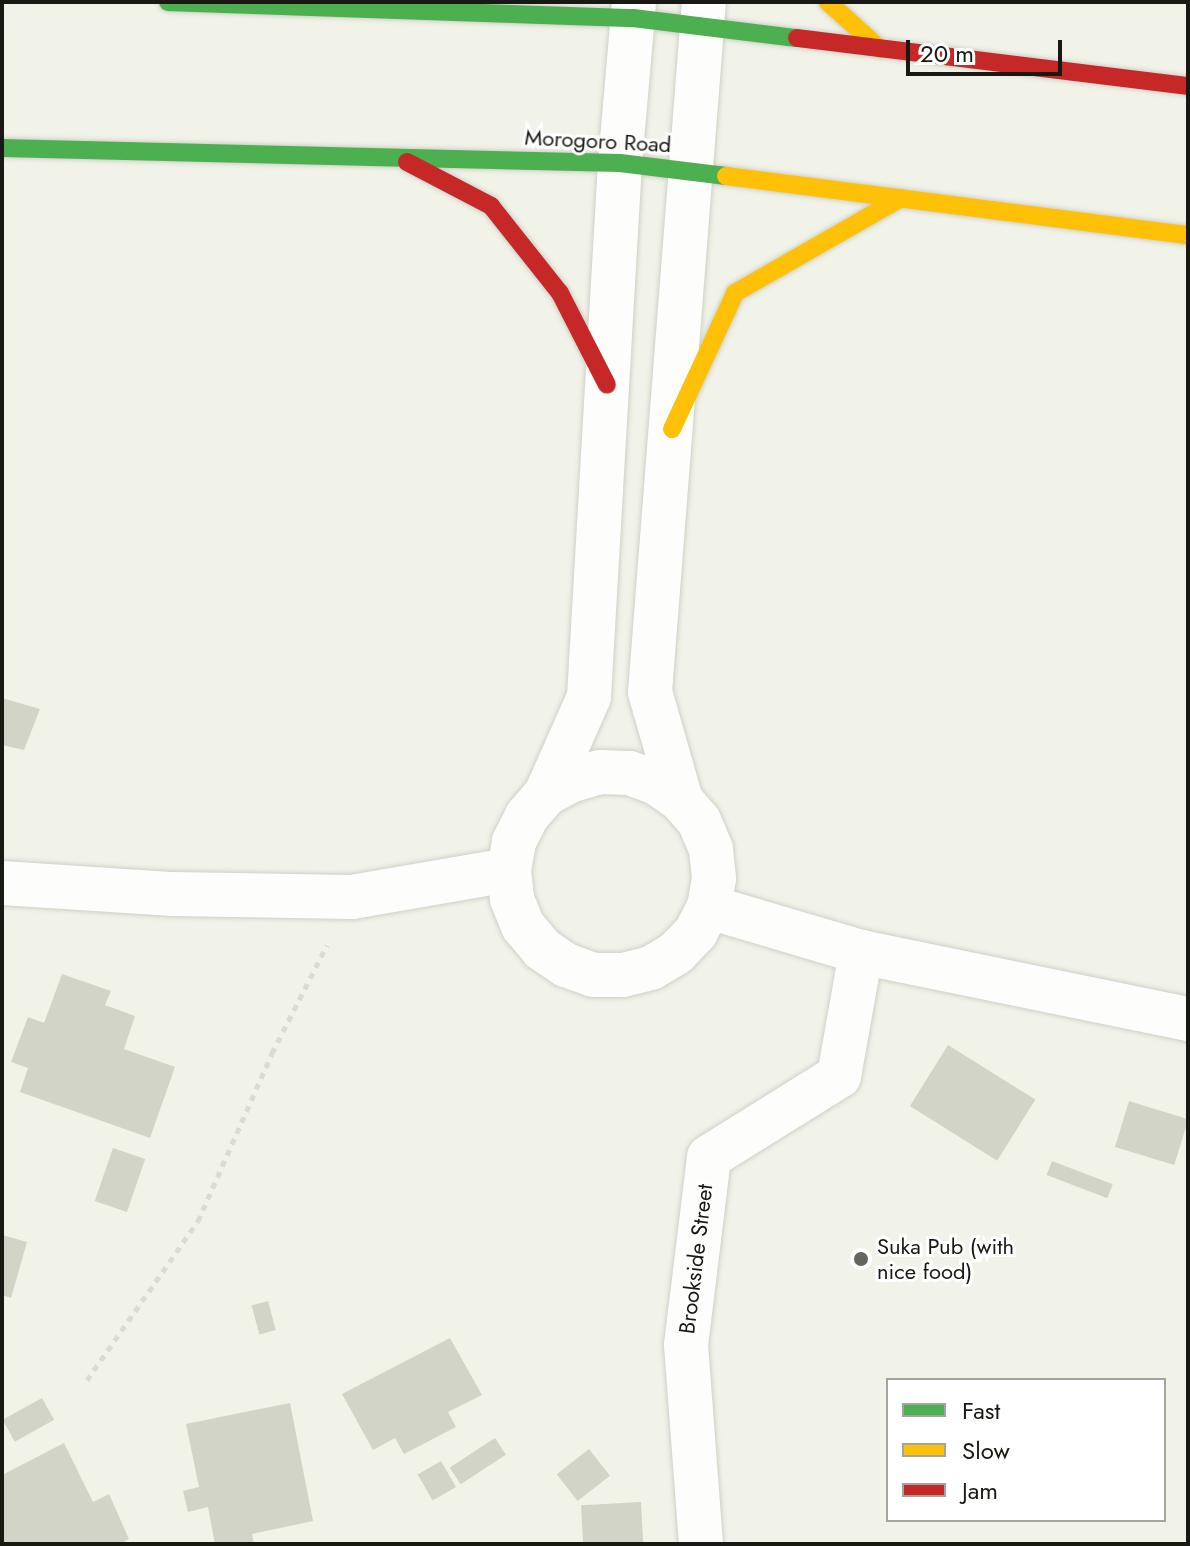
<!DOCTYPE html>
<style>
body{margin:0}
#map{position:relative;width:1190px;height:1546px;overflow:hidden;background:#f1f3e8;font-family:Jost,sans-serif}
div>[style]{position:absolute}
.building>*{inset:0;background:#d2d4c7;transform-origin:0 0}
.path>*{height:5px;margin-top:-2.5px;transform-origin:0;background:repeating-linear-gradient(90deg,#dadad7 0 6px,transparent 0 12px)}
.roads{filter:drop-shadow(0 0 2px #cfd0c7) drop-shadow(0 0 2px #cfd0c7)}
.street>*{height:44px;margin:-22px;padding:0 22px;transform-origin:22px;border-radius:22px;background:#fdfdfc}
.fast>*{height:18px;margin:-9px;padding:0 9px;transform-origin:9px;border-radius:9px;background:#4caf50}
.slow>*{height:18px;margin:-9px;padding:0 9px;transform-origin:9px;border-radius:9px;background:#ffc107}
.jam>*{height:18px;margin:-9px;padding:0 9px;transform-origin:9px;border-radius:9px;background:#c62828}
.dots>*{width:22px;height:22px;translate:-50% -50%;box-sizing:border-box;border:4px solid #fff;border-radius:50%}
span{translate:-50% -50%;white-space:nowrap;text-align:center;line-height:1.15;-webkit-text-stroke:6px #fff;paint-order:stroke}
.street-label{font-size:22px;color:#181912}
.poi-label{font-size:22px;color:#181912}
.left{translate:0 -50%;text-align:left}
.frame{position:absolute;inset:0;border:4px solid #181912;pointer-events:none}
.legend{position:absolute;left:886px;top:1378px;width:280px;height:144px;box-sizing:border-box;background:#fff;border:2px solid #a3a3a0;margin:0;padding:10px 14px;list-style:none;font-size:24px;color:#181912}
.legend li{display:flex;align-items:center;gap:16px;height:40px}
.legend b{width:40px;border:2px solid #a3a3a0}
.scale{position:absolute;left:906px;top:40px;width:156px;height:36px;box-sizing:border-box;border:4px solid #181912;border-top:0;padding-left:10px;font-size:24px;line-height:28px;white-space:nowrap;color:#181912;-webkit-text-stroke:6px #fff;paint-order:stroke}
</style>
<div id="map">
<div class="building">
<i style="clip-path:polygon(2px 698px,40px 709px,24px 750px,2px 745px)"></i>
<i style="clip-path:polygon(62px 974px,111px 991px,105px 1005px,135px 1016px,124px 1049px,175px 1067px,150px 1138px,20px 1092px,28px 1068px,11px 1062px,28px 1017px,44px 1023px)"></i>
<i style="left:948px;top:1045px;width:103px;height:72px;rotate:32deg"></i>
<i style="left:1129px;top:1101px;width:62px;height:48px;rotate:17deg"></i>
<i style="left:113px;top:1148px;width:34px;height:56px;rotate:19deg"></i>
<i style="left:1052px;top:1161px;width:65px;height:15px;rotate:21deg"></i>
<i style="clip-path:polygon(2px 1235px,27px 1242px,11px 1298px,2px 1295px)"></i>
<i style="left:268px;top:1301px;width:30px;height:17px;rotate:75deg"></i>
<i style="clip-path:polygon(450px 1338px,482px 1395px,448px 1412px,456px 1427px,404px 1454px,395px 1438px,373px 1450px,342px 1394px)"></i>
<i style="left:42px;top:1398px;width:25px;height:45px;rotate:61deg"></i>
<i style="clip-path:polygon(290px 1403px,313px 1521px,252px 1534px,254px 1544px,215px 1544px,208px 1507px,188px 1512px,183px 1491px,199px 1487px,186px 1424px)"></i>
<i style="left:495px;top:1438px;width:20px;height:54px;rotate:57deg"></i>
<i style="clip-path:polygon(64px 1443px,93px 1502px,109px 1494px,129px 1539px,120px 1544px,2px 1544px,2px 1475px)"></i>
<i style="left:589px;top:1449px;width:34px;height:41px;rotate:52deg"></i>
<i style="left:441px;top:1461px;width:30px;height:27px;rotate:60deg"></i>
<i style="left:641px;top:1502px;width:42px;height:60px;rotate:87deg"></i>
</div>
<div class="path">
<i style="left:87px;top:1380px;width:194px;rotate:-55.1deg"></i>
<i style="left:198px;top:1221px;width:184px;rotate:-66.2deg"></i>
<i style="left:272px;top:1053px;width:121px;rotate:-63deg"></i>
</div>
<div class="roads">
<div class="street">
<i style="left:546px;top:794px;width:106px;rotate:-66.1deg"></i>
<i style="left:589px;top:697px;width:535px;rotate:-86.68deg"></i>
<i style="left:620px;top:163px;width:162px;rotate:-85deg"></i>
<i style="left:681px;top:800px;width:29px;rotate:-145deg"></i>
<i style="left:657px;top:783px;width:30px;rotate:-160deg"></i>
<i style="left:629px;top:773px;width:29px;rotate:-178deg"></i>
<i style="left:600px;top:772px;width:29px;rotate:164deg"></i>
<i style="left:572px;top:780px;width:30px;rotate:152deg"></i>
<i style="left:546px;top:794px;width:29px;rotate:131deg"></i>
<i style="left:527px;top:816px;width:29px;rotate:117deg"></i>
<i style="left:514px;top:842px;width:28px;rotate:100deg"></i>
<i style="left:509px;top:870px;width:29px;rotate:84deg"></i>
<i style="left:512px;top:899px;width:29px;rotate:68deg"></i>
<i style="left:523px;top:926px;width:30px;rotate:50deg"></i>
<i style="left:542px;top:949px;width:29px;rotate:34deg"></i>
<i style="left:566px;top:965px;width:29px;rotate:20deg"></i>
<i style="left:593px;top:975px;width:30px"></i>
<i style="left:623px;top:975px;width:29px;rotate:-14deg"></i>
<i style="left:651px;top:968px;width:29px;rotate:-31deg"></i>
<i style="left:676px;top:953px;width:29px;rotate:-46deg"></i>
<i style="left:696px;top:932px;width:28px;rotate:-63deg"></i>
<i style="left:709px;top:907px;width:29px;rotate:-80deg"></i>
<i style="left:714px;top:878px;width:29px;rotate:-96deg"></i>
<i style="left:711px;top:849px;width:30px;rotate:-113deg"></i>
<i style="left:699px;top:821px;width:28px;rotate:-131deg"></i>
<i style="left:681px;top:800px;width:112px;rotate:-106deg"></i>
<i style="left:650px;top:692px;width:692px;rotate:-85.53deg"></i>
<i style="left:2px;top:883px;width:172px;rotate:3.7deg"></i>
<i style="left:174px;top:894px;width:178px;rotate:1deg"></i>
<i style="left:352px;top:897px;width:159px;rotate:-9.8deg"></i>
<i style="left:709px;top:907px;width:159px;rotate:16.5deg"></i>
<i style="left:861px;top:952px;width:334px;rotate:11.6deg"></i>
<i style="left:701px;top:1544px;width:200px;rotate:-94.3deg"></i>
<i style="left:686px;top:1345px;width:189px;rotate:-83deg"></i>
<i style="left:709px;top:1157px;width:153px;rotate:-31.9deg"></i>
<i style="left:839px;top:1076px;width:126px;rotate:-79.9deg"></i>
</div>
<div class="fast">
<i style="left:168px;top:2px;width:465px;rotate:2deg"></i>
<i style="left:633px;top:18px;width:165px;rotate:7deg"></i>
<i style="left:2px;top:148px;width:618px;rotate:1.39deg"></i>
<i style="left:620px;top:163px;width:107px;rotate:7deg"></i>
</div>
<div class="slow">
<i style="left:828px;top:2px;width:70px;rotate:42.1deg"></i>
<i style="left:726px;top:176px;width:466px;rotate:7.3deg"></i>
<i style="left:672px;top:429px;width:150px;rotate:-65.1deg"></i>
<i style="left:735px;top:293px;width:191px;rotate:-29.8deg"></i>
</div>
<div class="jam">
<i style="left:797px;top:38px;width:394px;rotate:7deg"></i>
<i style="left:407px;top:162px;width:95px;rotate:27.6deg"></i>
<i style="left:491px;top:206px;width:111px;rotate:51.6deg"></i>
<i style="left:560px;top:293px;width:103px;rotate:62.9deg"></i>
</div>
</div>
<div class="dots">
<i style="left:861px;top:1259px;background:#64655d"></i>
</div>
<div class="street-label">
<span style="left:598px;top:141px;rotate:3deg">Morogoro Road</span>
<span style="left:696px;top:1259px;rotate:-83deg">Brookside Street</span>
</div>
<div class="poi-label">
<span class="left" style="left:877px;top:1259px">Suka Pub (with<br>nice food)</span>
</div>
<div class="frame"></div>
<ul class="legend">
<li><b style="height:10px;background:#4caf50"></b>Fast</li>
<li><b style="height:10px;background:#ffc107"></b>Slow</li>
<li><b style="height:10px;background:#c62828"></b>Jam</li>
</ul>
<div class="scale">20 m</div>
</div>
